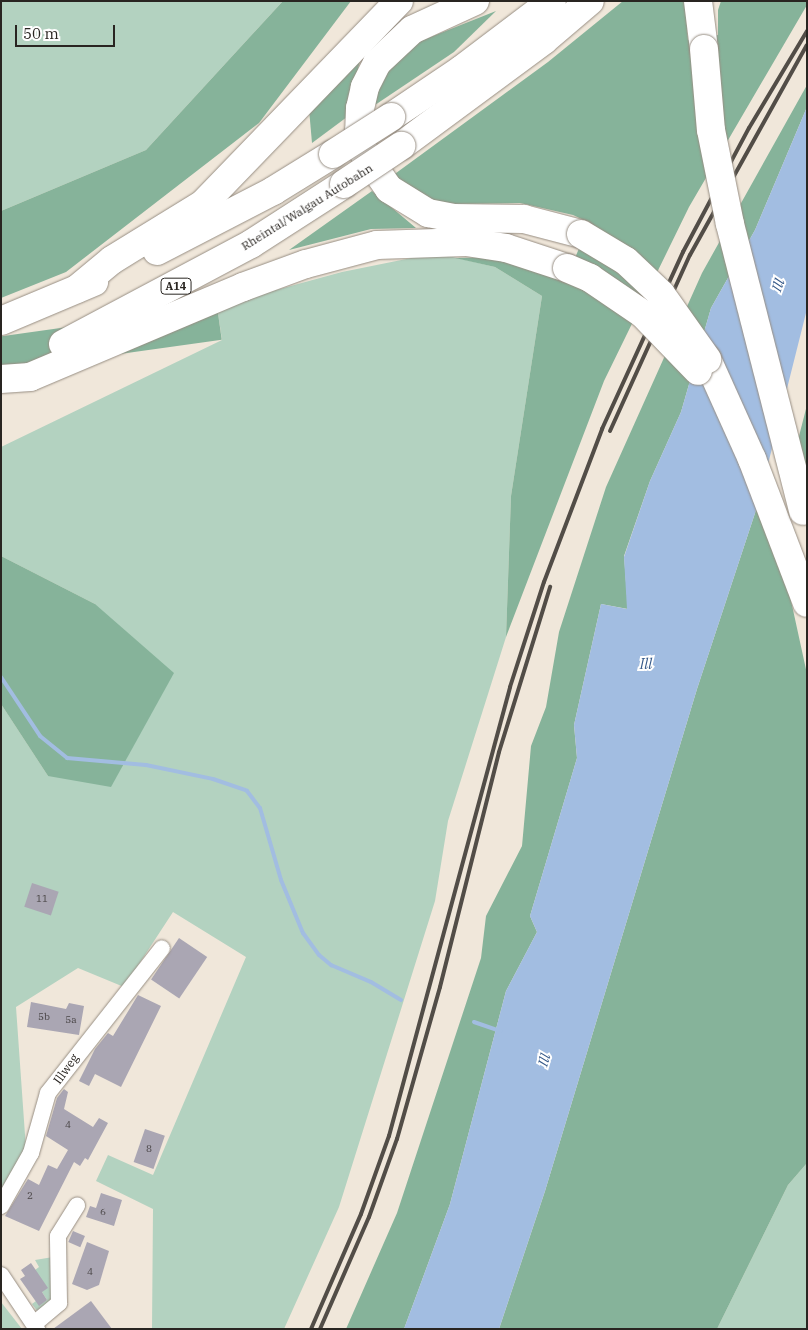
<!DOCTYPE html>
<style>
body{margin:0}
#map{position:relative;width:808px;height:1330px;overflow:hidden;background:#f0e7da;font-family:"IBM Plex Serif",serif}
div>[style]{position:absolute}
.green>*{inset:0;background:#b3d2c0}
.forest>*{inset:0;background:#86b39a;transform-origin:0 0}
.water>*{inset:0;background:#a2bde1}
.stream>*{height:4px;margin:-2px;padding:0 2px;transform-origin:2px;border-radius:2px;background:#a2bde1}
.building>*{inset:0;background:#aaa6b3;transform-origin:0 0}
.roads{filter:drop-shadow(0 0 1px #978e83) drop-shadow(0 0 1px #978e83)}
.minor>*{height:16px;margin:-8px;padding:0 8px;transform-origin:8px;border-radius:8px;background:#fff}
.motorway>*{height:28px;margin:-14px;padding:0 14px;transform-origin:14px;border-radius:14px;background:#fff}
.rail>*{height:4px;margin:-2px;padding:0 2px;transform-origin:2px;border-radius:2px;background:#524d47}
.bridges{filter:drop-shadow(0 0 1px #978e83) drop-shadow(0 0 1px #978e83)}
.motorway-bridge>*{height:28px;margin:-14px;padding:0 14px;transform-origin:14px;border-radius:14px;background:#fff}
span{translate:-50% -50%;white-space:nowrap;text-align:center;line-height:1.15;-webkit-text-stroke:4px #fff;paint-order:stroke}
.number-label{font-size:10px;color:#494546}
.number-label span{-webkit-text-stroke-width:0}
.shield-label span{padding:1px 4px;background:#fff;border:1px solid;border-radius:4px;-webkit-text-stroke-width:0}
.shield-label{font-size:11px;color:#292521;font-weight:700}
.street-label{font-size:12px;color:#292521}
.water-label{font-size:14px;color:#355989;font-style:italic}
.frame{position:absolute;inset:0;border:2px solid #292521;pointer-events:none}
.scale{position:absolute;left:15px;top:25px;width:100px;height:22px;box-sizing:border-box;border:2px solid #292521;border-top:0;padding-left:6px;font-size:15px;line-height:18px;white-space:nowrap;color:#292521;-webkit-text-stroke:4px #fff;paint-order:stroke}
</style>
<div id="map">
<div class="green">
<i style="clip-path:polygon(1px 1px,283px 1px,146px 150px,1px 211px)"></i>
<i style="clip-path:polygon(436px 253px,495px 267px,542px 296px,511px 496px,506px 637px,448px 821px,435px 901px,339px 1207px,284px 1329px,152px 1329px,153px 1209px,96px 1181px,108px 1155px,153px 1175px,246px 957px,173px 912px,124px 987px,78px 968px,16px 1007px,26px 1149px,1px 1196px,1px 704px,48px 776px,95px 604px,1px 556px,1px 447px,222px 340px,217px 306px,342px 272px)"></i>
<i style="clip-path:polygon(807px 1163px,807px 1329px,717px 1329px,788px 1185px)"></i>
<i style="clip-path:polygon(53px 1257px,55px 1297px,38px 1312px,32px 1304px,36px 1301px,39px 1305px,47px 1300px,42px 1292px,35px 1270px,39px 1267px,35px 1260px)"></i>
<i style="clip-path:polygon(1px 1302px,22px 1329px,1px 1329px)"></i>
</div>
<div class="forest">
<i style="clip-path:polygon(283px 1px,351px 1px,259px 123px,66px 272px,1px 298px,1px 211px,146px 150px)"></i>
<i style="clip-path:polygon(623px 1px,685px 1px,688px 40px,718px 35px,718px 10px,721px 1px,807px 1px,807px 5px,689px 207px,604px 381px,506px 637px,511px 496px,542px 296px,495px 267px,455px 258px,497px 257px,565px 281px,590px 223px,573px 215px,520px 203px,450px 204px,414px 196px,392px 176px,548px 62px)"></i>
<i style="clip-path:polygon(496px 11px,454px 52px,375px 105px,378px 75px,418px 42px)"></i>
<i style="clip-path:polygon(361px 56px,347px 117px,312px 143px,309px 109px)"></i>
<i style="clip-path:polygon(807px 85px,807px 107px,755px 230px,711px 308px,681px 412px,650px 481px,624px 556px,628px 609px,601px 604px,574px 725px,577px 758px,530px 916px,537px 932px,506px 991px,450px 1204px,404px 1329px,346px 1329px,397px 1213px,481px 958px,486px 916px,522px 846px,531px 746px,546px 707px,559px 632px,606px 487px,702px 273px)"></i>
<i style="clip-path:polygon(372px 191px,416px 228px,371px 229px,289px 250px)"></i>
<i style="left:217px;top:306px;width:34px;height:241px;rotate:82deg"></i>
<i style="clip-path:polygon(807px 405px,807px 478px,798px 440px)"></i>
<i style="clip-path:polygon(758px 504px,790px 596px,807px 674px,807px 1163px,788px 1185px,717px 1329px,499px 1329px,545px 1191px,697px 689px)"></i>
<i style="clip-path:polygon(1px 556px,95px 604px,174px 673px,111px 787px,48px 776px,1px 704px)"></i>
</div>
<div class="water">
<i style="clip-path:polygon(807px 107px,807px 309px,758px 504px,697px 689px,545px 1191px,499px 1329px,404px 1329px,450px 1204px,506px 991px,537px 932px,530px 916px,577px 758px,574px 725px,601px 604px,627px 609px,624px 557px,650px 481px,681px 412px,711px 308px,755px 230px)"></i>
</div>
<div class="stream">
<i style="left:1px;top:677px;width:71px;rotate:56.5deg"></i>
<i style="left:40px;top:736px;width:35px;rotate:39deg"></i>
<i style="left:67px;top:758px;width:79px;rotate:5.1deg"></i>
<i style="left:146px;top:765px;width:68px;rotate:11.8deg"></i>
<i style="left:213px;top:779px;width:36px;rotate:19deg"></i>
<i style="left:247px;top:791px;width:21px;rotate:53deg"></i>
<i style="left:260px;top:808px;width:75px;rotate:73.7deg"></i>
<i style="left:281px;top:880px;width:57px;rotate:67.5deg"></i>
<i style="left:303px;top:933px;width:27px;rotate:54deg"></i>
<i style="left:319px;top:955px;width:16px;rotate:40deg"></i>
<i style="left:331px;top:965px;width:43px;rotate:23deg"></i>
<i style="left:371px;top:982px;width:35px;rotate:31deg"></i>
<i style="left:474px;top:1022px;width:28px;rotate:19deg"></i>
</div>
<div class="building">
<i style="left:32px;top:883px;width:28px;height:25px;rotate:18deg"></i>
<i style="left:179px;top:938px;width:34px;height:50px;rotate:34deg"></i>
<i style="clip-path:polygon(138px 995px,161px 1006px,121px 1087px,95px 1074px,89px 1086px,79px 1081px,95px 1049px,108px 1033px,113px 1036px)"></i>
<i style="clip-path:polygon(31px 1002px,66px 1009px,69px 1003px,84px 1006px,79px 1035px,27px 1027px)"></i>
<i style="clip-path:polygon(64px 1089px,68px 1092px,64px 1109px,93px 1127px,99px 1118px,108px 1123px,88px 1160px,85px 1158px,80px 1166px,74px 1162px,39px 1231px,5px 1216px,28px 1179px,39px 1185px,48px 1165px,57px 1169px,68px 1150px,46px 1136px,57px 1098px)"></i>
<i style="left:145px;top:1129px;width:21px;height:35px;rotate:19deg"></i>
<i style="clip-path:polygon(101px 1193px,122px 1200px,114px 1226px,86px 1217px,90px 1206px,96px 1208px)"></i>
<i style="left:73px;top:1231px;width:13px;height:12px;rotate:23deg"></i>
<i style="clip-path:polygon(87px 1242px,109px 1251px,99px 1285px,87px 1290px,72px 1284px)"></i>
<i style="clip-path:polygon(31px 1263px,48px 1288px,42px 1292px,47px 1300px,39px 1306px,20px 1279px,25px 1276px,21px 1270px)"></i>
<i style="clip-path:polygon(91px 1301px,112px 1329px,53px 1329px)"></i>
</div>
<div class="roads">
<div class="minor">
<i style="left:1px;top:1206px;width:61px;rotate:-60.5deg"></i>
<i style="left:31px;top:1153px;width:62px;rotate:-74.2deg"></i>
<i style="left:48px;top:1093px;width:184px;rotate:-51.8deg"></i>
<i style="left:1px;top:1275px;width:65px;rotate:56.3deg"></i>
<i style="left:34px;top:1324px;width:33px;rotate:-40deg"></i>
<i style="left:59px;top:1303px;width:67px;rotate:-90.9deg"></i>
<i style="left:58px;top:1236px;width:36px;rotate:-58deg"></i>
</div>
<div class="motorway">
<i style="left:475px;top:1px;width:69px;rotate:155.3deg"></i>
<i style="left:412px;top:30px;width:48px;rotate:136.7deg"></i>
<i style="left:377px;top:63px;width:27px;rotate:117deg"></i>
<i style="left:365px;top:87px;width:22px;rotate:103deg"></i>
<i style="left:360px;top:108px;width:23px;rotate:92deg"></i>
<i style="left:359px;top:131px;width:23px;rotate:77deg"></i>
<i style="left:364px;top:153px;width:44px;rotate:55.2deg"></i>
<i style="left:389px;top:189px;width:46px;rotate:31.6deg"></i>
<i style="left:428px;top:213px;width:25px;rotate:11deg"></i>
<i style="left:453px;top:218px;width:71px;rotate:0.8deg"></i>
<i style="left:524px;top:219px;width:59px;rotate:14.7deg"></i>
<i style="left:698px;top:1px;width:48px;rotate:82.9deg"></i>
<i style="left:391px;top:117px;width:84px;rotate:-33.9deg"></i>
<i style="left:461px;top:70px;width:114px;rotate:-37.2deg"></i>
<i style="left:401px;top:146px;width:178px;rotate:-36.5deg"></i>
<i style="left:544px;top:40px;width:60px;rotate:-40.3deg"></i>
<i style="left:157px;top:251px;width:131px;rotate:-27.3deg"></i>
<i style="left:273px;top:191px;width:70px;rotate:-31.7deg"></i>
<i style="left:77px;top:289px;width:45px;rotate:-39.6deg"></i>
<i style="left:112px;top:260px;width:107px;rotate:-31.6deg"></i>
<i style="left:203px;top:204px;width:282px;rotate:-46deg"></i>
<i style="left:1px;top:321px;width:101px;rotate:-22.8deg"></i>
<i style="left:63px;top:344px;width:213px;rotate:-28deg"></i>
<i style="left:251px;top:244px;width:111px;rotate:-32.8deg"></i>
<i style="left:707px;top:359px;width:110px;rotate:65.8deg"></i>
<i style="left:752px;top:459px;width:154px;rotate:69.1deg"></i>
<i style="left:1px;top:379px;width:29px;rotate:-4deg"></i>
<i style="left:30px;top:377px;width:231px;rotate:-22.9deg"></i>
<i style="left:243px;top:287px;width:67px;rotate:-20.1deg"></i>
<i style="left:306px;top:264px;width:73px;rotate:-15deg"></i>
<i style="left:377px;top:245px;width:89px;rotate:-1.9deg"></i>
<i style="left:466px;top:242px;width:40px;rotate:8.5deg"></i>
<i style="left:506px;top:248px;width:64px;rotate:18.2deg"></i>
</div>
</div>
<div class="rail">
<i style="left:610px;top:431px;width:193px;rotate:-65.6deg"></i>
<i style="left:690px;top:255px;width:240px;rotate:-60.9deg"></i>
<i style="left:311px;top:1329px;width:125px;rotate:-66.5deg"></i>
<i style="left:361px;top:1214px;width:83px;rotate:-70.3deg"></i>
<i style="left:389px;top:1136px;width:465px;rotate:-74.9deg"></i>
<i style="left:510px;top:687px;width:110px;rotate:-72.1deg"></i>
<i style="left:544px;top:582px;width:164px;rotate:-69.2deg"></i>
<i style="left:602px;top:429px;width:195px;rotate:-65.4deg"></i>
<i style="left:683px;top:252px;width:140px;rotate:-62deg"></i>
<i style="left:749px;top:128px;width:113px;rotate:-59.1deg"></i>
<i style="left:320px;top:1329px;width:122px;rotate:-66.4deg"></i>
<i style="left:369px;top:1217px;width:83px;rotate:-70.3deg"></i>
<i style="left:397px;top:1139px;width:158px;rotate:-74.2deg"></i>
<i style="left:440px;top:987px;width:242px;rotate:-75.9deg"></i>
<i style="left:499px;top:752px;width:173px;rotate:-72.8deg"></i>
</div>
<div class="bridges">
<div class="motorway-bridge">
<i style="left:704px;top:49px;width:81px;rotate:85.1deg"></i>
<i style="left:711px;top:130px;width:96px;rotate:78.6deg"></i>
<i style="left:730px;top:224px;width:296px;rotate:75.7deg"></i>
<i style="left:333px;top:154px;width:69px;rotate:-32.5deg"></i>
<i style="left:344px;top:184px;width:69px;rotate:-33.7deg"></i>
<i style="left:581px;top:234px;width:52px;rotate:31deg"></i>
<i style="left:626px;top:261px;width:48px;rotate:43.3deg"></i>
<i style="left:661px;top:294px;width:80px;rotate:54.7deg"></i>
<i style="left:567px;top:268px;width:25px;rotate:23deg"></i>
<i style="left:590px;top:278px;width:64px;rotate:34.2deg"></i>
<i style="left:643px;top:314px;width:79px;rotate:46deg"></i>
</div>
</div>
<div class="number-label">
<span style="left:42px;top:899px">11</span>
<span style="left:44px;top:1017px">5b</span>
<span style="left:71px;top:1020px">5a</span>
<span style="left:68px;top:1125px">4</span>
<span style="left:149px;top:1149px">8</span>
<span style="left:30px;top:1196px">2</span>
<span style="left:103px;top:1212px">6</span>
<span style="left:90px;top:1272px">4</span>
</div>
<div class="shield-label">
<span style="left:176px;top:286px">A14</span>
</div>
<div class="street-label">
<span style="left:307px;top:207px;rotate:-32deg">Rheintal/Walgau Autobahn</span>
<span style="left:66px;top:1069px;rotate:-54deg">Illweg</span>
</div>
<div class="water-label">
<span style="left:778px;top:285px;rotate:-70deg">Ill</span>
<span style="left:646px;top:664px">Ill</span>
<span style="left:544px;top:1060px;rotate:-73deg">Ill</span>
</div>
<div class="frame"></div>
<div class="scale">50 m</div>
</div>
